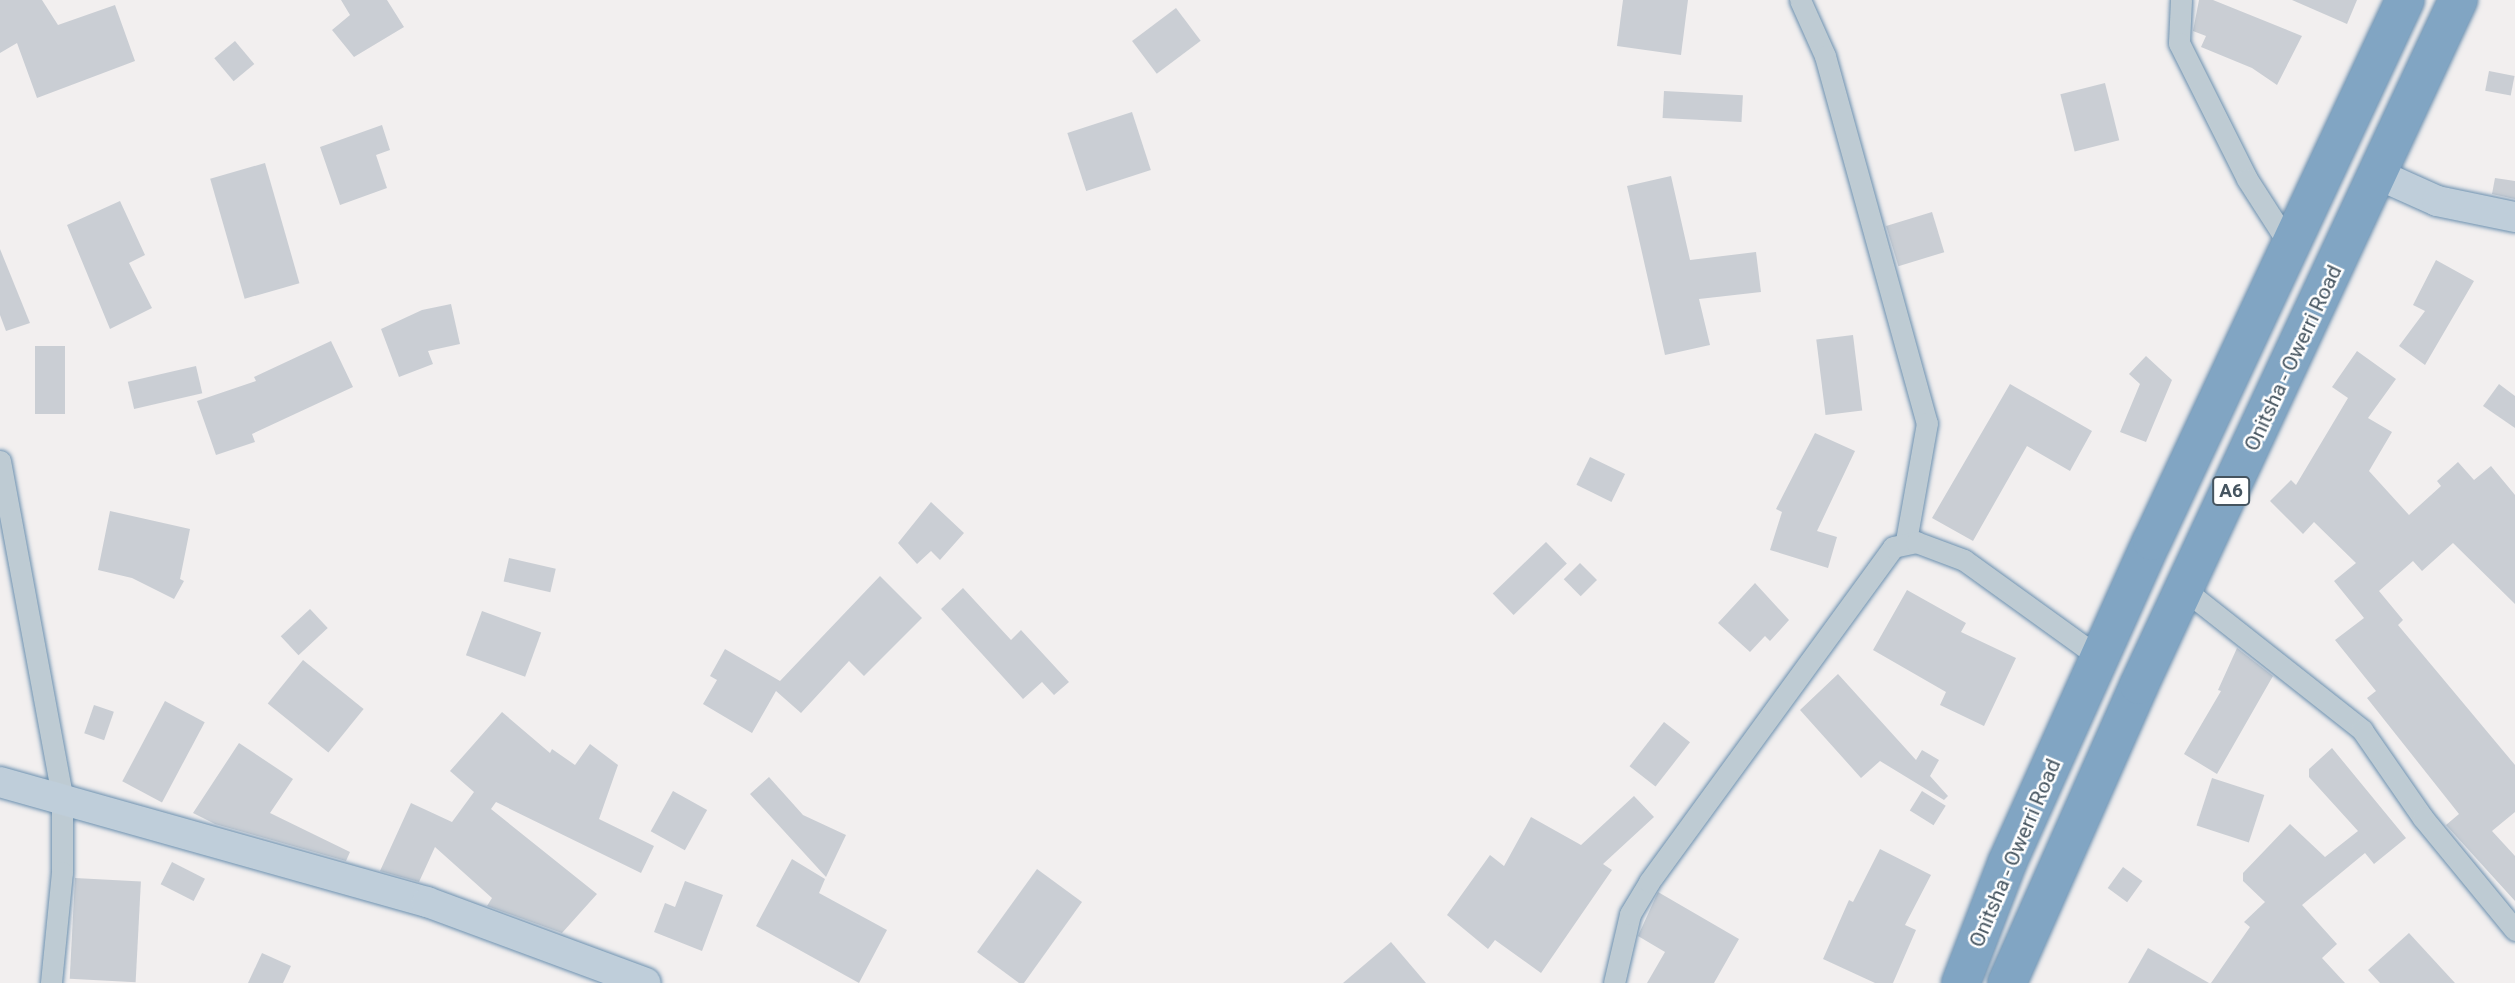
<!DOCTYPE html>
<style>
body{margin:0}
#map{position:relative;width:2515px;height:983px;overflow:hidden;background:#f2efef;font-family:Roboto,sans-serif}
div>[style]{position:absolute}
.building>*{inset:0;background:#caced4;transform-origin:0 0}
.roads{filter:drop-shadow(0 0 2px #6c90af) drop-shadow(0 0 2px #6c90af)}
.street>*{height:21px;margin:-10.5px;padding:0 10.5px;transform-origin:10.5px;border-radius:10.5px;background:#becbd3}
.secondary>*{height:30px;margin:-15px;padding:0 15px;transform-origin:15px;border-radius:15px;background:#bfceda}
.highway>*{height:38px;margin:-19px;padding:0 19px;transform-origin:19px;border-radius:19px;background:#81a5c3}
span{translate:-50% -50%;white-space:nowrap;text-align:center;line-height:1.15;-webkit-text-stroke:5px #fff;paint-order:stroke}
.shield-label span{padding:2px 5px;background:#fff;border:2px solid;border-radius:5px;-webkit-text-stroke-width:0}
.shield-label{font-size:19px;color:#45545f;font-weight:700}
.street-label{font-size:21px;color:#45545f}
</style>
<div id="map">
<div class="building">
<i style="clip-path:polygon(0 0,42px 0,58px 25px,115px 5px,135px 61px,37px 98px,17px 43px,0 53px)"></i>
<i style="clip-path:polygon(341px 0,387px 0,404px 27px,354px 57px,332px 30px,350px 15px)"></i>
<i style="clip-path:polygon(1623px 0,1688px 0,1681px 55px,1617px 46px)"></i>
<i style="clip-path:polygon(2199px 0,2213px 0,2302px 36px,2277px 85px,2252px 68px,2201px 47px,2206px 36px,2193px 31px)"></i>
<i style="clip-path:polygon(2292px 0,2357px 0,2347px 24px)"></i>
<i style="left:1176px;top:8px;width:41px;height:55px;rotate:53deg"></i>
<i style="left:235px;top:41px;width:30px;height:27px;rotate:50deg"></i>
<i style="left:2489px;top:71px;width:26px;height:20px;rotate:11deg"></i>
<i style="left:2105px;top:83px;width:59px;height:46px;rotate:76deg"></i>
<i style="left:1664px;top:91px;width:79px;height:27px;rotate:3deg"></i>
<i style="left:1132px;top:112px;width:61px;height:68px;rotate:72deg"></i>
<i style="clip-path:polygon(382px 125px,390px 150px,376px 155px,387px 188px,340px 205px,320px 147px)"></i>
<i style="left:265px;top:163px;width:125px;height:57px;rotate:74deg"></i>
<i style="clip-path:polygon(1671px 176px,1690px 260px,1756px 252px,1761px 292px,1699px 299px,1710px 345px,1665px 355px,1627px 186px)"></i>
<i style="clip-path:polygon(2495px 178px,2515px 181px,2515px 199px,2492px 194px)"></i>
<i style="clip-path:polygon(120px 201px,145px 255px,129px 263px,152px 308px,110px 329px,67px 225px)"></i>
<i style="left:1932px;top:212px;width:42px;height:48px;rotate:73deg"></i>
<i style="clip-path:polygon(0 249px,30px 323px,6px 331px,0 315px)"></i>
<i style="clip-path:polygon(2436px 260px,2474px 281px,2425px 365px,2399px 346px,2425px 311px,2413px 305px)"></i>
<i style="clip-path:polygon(451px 304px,460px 344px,428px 351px,433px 364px,399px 377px,381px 329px,422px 310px)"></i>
<i style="left:1853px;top:335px;width:76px;height:37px;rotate:83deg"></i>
<i style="clip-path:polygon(331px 341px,353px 387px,252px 434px,255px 442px,216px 455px,197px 401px,256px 381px,254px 377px)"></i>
<i style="left:35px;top:346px;width:30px;height:68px"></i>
<i style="clip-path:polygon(2357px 351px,2396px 379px,2368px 418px,2392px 432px,2369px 471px,2409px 515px,2441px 486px,2437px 481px,2458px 462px,2474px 480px,2491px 466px,2515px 495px,2515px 604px,2453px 543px,2422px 571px,2413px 561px,2379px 591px,2403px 620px,2398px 625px,2515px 765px,2515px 812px,2492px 831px,2515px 856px,2515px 901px,2446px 825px,2459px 814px,2367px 698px,2376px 691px,2335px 640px,2364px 618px,2334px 581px,2356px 563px,2314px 522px,2303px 534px,2270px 501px,2291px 480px,2296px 485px,2348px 398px,2332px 387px)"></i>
<i style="clip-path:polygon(2146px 356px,2172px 380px,2146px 442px,2120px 432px,2140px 384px,2129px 374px)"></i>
<i style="left:196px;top:366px;width:28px;height:70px;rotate:77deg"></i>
<i style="clip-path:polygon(2010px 384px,2092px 431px,2070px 471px,2027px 446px,1973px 541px,1932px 518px)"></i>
<i style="clip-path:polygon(2499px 384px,2515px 396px,2515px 428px,2483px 406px)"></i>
<i style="clip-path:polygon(1815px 433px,1855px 451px,1817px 531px,1837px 537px,1828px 568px,1770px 550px,1782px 512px,1776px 509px)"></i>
<i style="left:1590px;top:457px;width:39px;height:31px;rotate:26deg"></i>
<i style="clip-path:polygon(931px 502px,964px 533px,940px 560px,931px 551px,917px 564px,898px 543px)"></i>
<i style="clip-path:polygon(110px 511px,190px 529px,180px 579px,184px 581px,174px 599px,132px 578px,98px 570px)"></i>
<i style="left:1546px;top:542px;width:30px;height:74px;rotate:46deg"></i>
<i style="left:509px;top:558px;width:48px;height:24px;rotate:13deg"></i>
<i style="left:1580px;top:563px;width:24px;height:23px;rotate:45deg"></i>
<i style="clip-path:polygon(880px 576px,922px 618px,864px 676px,849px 661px,801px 713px,776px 691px,752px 733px,703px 704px,717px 680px,710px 676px,725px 649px,780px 681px)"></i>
<i style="clip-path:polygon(1755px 583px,1789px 620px,1770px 641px,1765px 636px,1750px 652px,1718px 623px)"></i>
<i style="clip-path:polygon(963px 588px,1011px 640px,1021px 630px,1069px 682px,1054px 695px,1042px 682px,1023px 699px,941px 609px)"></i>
<i style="clip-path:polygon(1907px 590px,1966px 623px,1961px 632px,2016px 658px,1984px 726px,1940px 705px,1946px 692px,1873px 650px)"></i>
<i style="left:310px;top:609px;width:26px;height:40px;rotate:47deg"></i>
<i style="left:482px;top:611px;width:63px;height:47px;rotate:20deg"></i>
<i style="clip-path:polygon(2237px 648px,2273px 676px,2217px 774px,2184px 754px,2221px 691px,2218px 690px)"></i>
<i style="left:303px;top:660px;width:78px;height:56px;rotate:39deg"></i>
<i style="clip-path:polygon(1838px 674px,1916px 760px,1922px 750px,1939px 760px,1930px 776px,1948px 796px,1944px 800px,1880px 761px,1861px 778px,1800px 710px)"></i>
<i style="left:165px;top:701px;width:45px;height:91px;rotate:28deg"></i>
<i style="left:94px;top:705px;width:21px;height:30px;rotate:19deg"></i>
<i style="clip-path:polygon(502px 712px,550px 753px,552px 749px,575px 765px,590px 744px,618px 765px,599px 819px,654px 846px,641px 873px,496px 802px,491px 809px,597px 894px,562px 933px,487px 906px,492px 898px,435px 847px,419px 882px,380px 871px,411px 803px,452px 822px,474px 792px,450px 771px)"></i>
<i style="left:1664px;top:722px;width:33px;height:56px;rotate:38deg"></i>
<i style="clip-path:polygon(239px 743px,293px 779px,270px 813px,350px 852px,346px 861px,215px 824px,193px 813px)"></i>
<i style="clip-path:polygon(2332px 748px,2406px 838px,2374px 864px,2365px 853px,2302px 905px,2337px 944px,2322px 958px,2345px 983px,2211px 983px,2250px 927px,2244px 922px,2265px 902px,2243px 881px,2243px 873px,2290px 824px,2325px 857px,2358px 831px,2309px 777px,2309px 769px)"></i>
<i style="clip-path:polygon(769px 777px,803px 815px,846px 835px,826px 877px,750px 794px)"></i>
<i style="left:2212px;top:778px;width:55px;height:50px;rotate:18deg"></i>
<i style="left:673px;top:791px;width:39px;height:46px;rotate:29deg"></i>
<i style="left:1922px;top:791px;width:28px;height:23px;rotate:32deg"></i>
<i style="clip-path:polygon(1634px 796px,1654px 817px,1603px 864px,1612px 870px,1541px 973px,1495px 940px,1488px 949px,1447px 915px,1490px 855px,1504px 866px,1531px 817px,1581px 845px)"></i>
<i style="clip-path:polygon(1880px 849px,1931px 875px,1905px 925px,1916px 930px,1893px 983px,1875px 983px,1823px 959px,1849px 900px,1853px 902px)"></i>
<i style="clip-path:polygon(792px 859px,825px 879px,819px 893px,887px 930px,859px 983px,756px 926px)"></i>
<i style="left:172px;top:862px;width:37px;height:25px;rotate:27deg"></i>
<i style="left:2123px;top:867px;width:24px;height:26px;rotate:36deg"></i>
<i style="clip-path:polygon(1037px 869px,1082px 902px,1024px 983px,1019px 983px,977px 952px)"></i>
<i style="left:75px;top:878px;width:66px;height:101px;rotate:3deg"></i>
<i style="clip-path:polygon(685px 881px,723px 895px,702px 951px,654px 932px,665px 903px,675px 907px)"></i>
<i style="clip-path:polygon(1658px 892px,1739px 939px,1714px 983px,1647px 983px,1665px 952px,1638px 936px)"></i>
<i style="clip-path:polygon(2409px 933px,2455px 983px,2380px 983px,2368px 970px)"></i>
<i style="clip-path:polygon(1391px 942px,1426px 983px,1343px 983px)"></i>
<i style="clip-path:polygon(2148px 948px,2209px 983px,2128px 983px)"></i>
<i style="clip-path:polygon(262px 953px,291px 966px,283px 983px,248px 983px)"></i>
</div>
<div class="roads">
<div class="street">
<i style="left:1800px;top:0;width:61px;rotate:65.9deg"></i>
<i style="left:1825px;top:56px;width:381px;rotate:74.5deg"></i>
<i style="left:1927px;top:423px;width:120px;rotate:100.1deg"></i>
<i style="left:2181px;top:0;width:43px;rotate:92.7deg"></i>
<i style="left:2179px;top:43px;width:152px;rotate:63.4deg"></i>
<i style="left:2247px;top:179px;width:80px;rotate:57.3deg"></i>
<i style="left:0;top:461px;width:342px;rotate:79.5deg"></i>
<i style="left:62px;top:797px;width:75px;rotate:90deg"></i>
<i style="left:62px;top:872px;width:112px;rotate:95.7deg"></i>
<i style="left:2185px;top:590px;width:226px;rotate:38.3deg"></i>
<i style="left:2362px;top:730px;width:107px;rotate:55.3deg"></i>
<i style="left:2423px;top:818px;width:145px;rotate:50.6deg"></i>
<i style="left:1614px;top:983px;width:71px;rotate:-76.9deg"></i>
<i style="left:1630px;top:914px;width:37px;rotate:-59deg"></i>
<i style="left:1649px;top:882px;width:414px;rotate:-53.9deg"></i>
<i style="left:1893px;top:547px;width:24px;rotate:-12deg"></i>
<i style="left:1916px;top:542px;width:51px;rotate:20.6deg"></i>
<i style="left:1964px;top:560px;width:168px;rotate:35.8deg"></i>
</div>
<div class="secondary">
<i style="left:2377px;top:174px;width:66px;rotate:24.2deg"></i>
<i style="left:2437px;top:201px;width:80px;rotate:11.6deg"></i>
<i style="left:0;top:782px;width:444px;rotate:15.7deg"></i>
<i style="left:427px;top:902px;width:233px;rotate:20.3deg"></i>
</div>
<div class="highway">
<i style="left:1961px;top:983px;width:129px;rotate:-69deg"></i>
<i style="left:2007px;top:863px;width:353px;rotate:-65.8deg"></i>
<i style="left:2152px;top:541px;width:597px;rotate:-64.94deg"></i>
<i style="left:2007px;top:983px;width:326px;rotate:-66.1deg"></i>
<i style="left:2139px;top:685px;width:756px;rotate:-65.03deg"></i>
</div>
</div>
<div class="shield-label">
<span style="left:2231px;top:491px">A6</span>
</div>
<div class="street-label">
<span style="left:2293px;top:358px;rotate:-65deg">Onitsha - Owerri Road</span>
<span style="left:2015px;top:853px;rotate:-67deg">Onitsha - Owerri Road</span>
</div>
</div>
